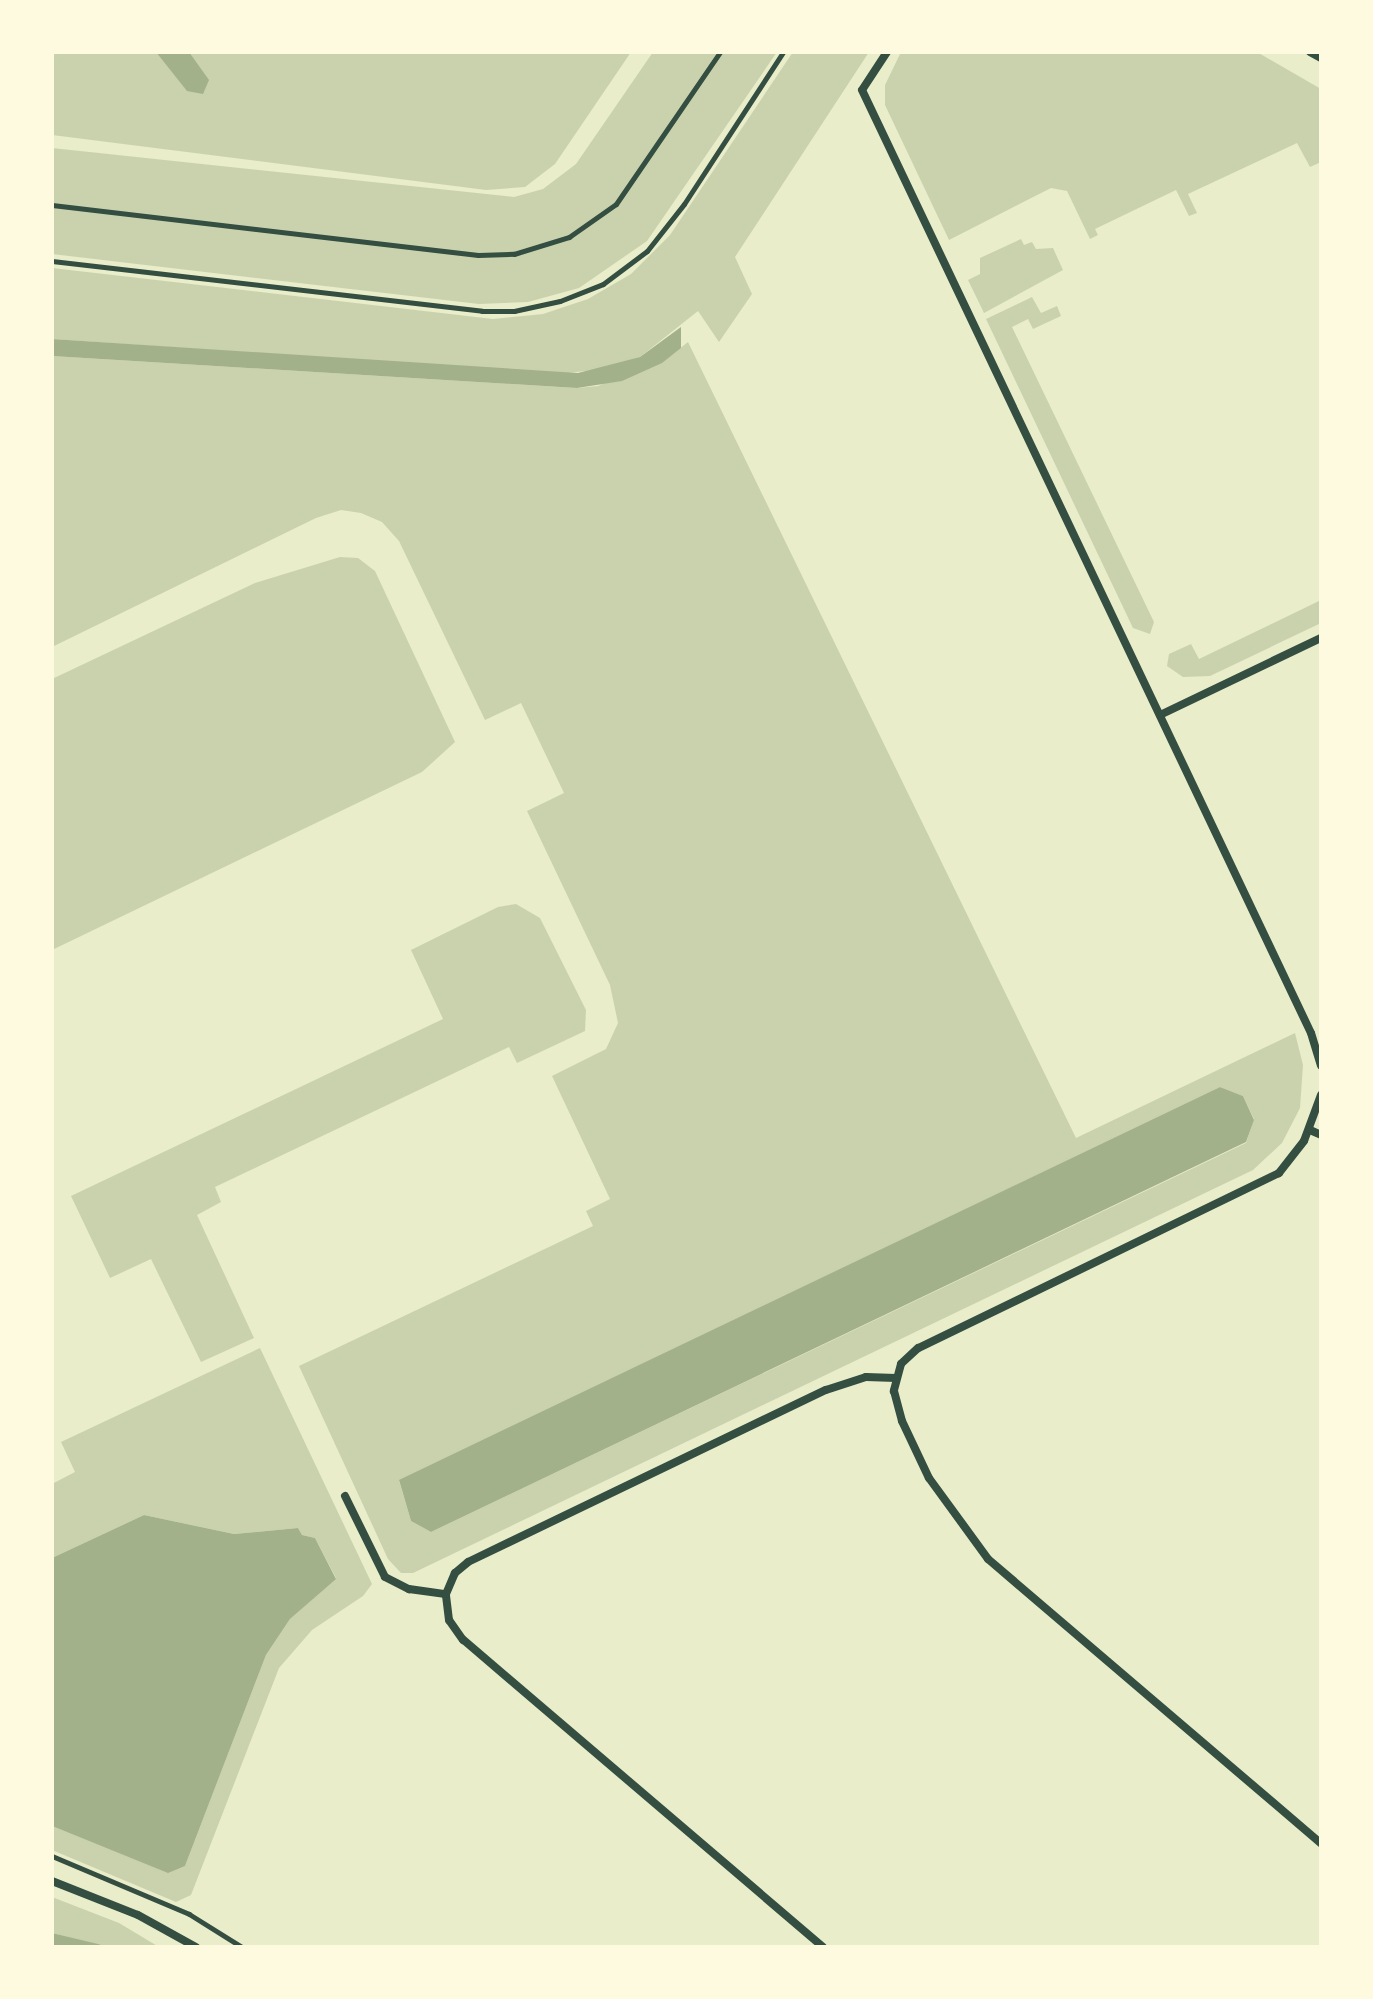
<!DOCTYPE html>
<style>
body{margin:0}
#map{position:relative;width:1373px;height:1999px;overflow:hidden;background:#e9edc9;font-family:"Varela Round",sans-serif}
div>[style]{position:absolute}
.green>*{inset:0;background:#cad2ad}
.water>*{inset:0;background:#a3b18a}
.path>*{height:5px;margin:-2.5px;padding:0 2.5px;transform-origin:2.5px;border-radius:2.5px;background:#344e41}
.minor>*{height:8px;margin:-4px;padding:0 4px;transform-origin:4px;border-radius:4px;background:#344e41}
span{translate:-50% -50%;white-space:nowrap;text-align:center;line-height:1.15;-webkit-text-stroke:8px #fefae0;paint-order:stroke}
.frame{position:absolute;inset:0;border:54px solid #fefae0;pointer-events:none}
</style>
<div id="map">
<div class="green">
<i style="clip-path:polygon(52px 52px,631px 52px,555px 164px,525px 187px,486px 190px,52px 135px)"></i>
<i style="clip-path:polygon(653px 52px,777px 52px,647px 241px,579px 288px,528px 302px,479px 304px,52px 254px,52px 148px,514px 197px,543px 189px,576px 164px)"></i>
<i style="clip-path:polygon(793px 52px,869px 52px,735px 257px,752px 294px,719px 342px,698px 311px,640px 357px,602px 369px,560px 374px,52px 339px,52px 268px,493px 319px,543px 314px,588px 299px,631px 274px,670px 235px)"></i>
<i style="clip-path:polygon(901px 52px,1257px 52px,1321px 89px,1321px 162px,1310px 167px,1297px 143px,1188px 194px,1197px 213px,1189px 216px,1176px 190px,1095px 229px,1098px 235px,1090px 239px,1067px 191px,1051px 188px,949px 240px,885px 105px,885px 85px)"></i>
<i style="clip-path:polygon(1021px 239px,1024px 245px,1032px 242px,1036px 249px,1053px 248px,1063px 270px,984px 313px,968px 280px,980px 274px,980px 258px)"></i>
<i style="clip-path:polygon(1032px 297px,1041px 313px,1057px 306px,1061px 316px,1033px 329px,1028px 319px,1012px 327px,1154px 622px,1150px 634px,1133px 628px,986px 319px)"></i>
<i style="clip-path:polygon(evenodd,688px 342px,1076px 1138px,1295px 1033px,1303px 1065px,1300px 1108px,1282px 1143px,1253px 1170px,413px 1573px,401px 1573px,388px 1559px,299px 1366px,593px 1226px,586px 1211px,610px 1199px,552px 1076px,606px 1049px,618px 1023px,610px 985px,527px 811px,564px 793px,521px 703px,485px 720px,399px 541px,382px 522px,361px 513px,341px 510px,316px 518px,52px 647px,52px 356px,577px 388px,598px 386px,673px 354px,688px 342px,1220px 1087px,1243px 1096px,1254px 1119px,1246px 1143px,431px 1532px,411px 1521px,399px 1481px,1220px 1087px)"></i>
<i style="clip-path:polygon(340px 557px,358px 558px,375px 571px,455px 742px,422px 772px,52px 950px,52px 679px,255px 583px)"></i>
<i style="clip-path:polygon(1321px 600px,1321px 623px,1210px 676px,1183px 677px,1167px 666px,1169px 654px,1191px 644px,1199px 659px)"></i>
<i style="clip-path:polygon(516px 904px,540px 918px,586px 1010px,585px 1031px,517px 1063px,509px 1047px,215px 1187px,221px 1202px,197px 1215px,254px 1338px,201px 1362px,151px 1259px,110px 1278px,71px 1196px,443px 1019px,411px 950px,498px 907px)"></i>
<i style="clip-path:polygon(260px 1348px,372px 1584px,363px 1596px,312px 1630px,279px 1668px,191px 1895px,176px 1902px,52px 1850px,52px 1826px,167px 1872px,185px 1866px,266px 1655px,290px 1619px,336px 1578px,315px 1538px,302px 1535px,298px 1528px,234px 1534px,144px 1515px,52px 1558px,52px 1484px,75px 1472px,61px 1442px)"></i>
<i style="clip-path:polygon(52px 1897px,119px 1923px,159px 1947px,107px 1947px,52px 1933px)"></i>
</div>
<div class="water">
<i style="clip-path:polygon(156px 52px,189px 52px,209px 80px,203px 94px,187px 91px)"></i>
<i style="clip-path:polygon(681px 327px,681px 348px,662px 363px,622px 381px,577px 388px,52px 356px,52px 339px,578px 373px,640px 357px)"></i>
<i style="clip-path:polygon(1220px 1087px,1243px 1096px,1254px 1120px,1246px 1142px,431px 1532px,411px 1521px,399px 1480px)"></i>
<i style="clip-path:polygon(144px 1515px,234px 1534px,298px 1528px,302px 1535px,315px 1538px,336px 1579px,290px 1619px,266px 1655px,185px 1866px,168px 1873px,52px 1826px,52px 1558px)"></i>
<i style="clip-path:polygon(52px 1933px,98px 1944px,107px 1947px,52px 1947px)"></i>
</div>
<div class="path">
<i style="left:52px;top:205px;width:429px;rotate:6.7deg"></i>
<i style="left:478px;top:255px;width:36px;rotate:-2deg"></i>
<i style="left:514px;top:254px;width:58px;rotate:-17.2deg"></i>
<i style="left:569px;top:237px;width:57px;rotate:-35.1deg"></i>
<i style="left:616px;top:204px;width:184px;rotate:-55.6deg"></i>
<i style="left:52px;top:261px;width:433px;rotate:6.6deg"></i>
<i style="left:482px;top:311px;width:32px"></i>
<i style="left:514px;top:311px;width:47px;rotate:-12.3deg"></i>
<i style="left:560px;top:301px;width:46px;rotate:-21.6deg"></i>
<i style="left:603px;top:284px;width:55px;rotate:-36.9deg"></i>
<i style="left:647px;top:251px;width:60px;rotate:-51.8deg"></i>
<i style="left:684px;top:204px;width:181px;rotate:-56.9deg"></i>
<i style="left:52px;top:1856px;width:149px;rotate:22.9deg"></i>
<i style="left:189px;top:1914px;width:62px;rotate:31.9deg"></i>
</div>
<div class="minor">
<i style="left:887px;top:52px;width:45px;rotate:123.3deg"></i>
<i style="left:862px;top:90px;width:1044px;rotate:64.54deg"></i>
<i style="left:1311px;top:1033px;width:34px;rotate:73deg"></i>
<i style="left:1310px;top:52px;width:13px;rotate:29deg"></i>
<i style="left:1160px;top:715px;width:178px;rotate:-25.6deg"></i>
<i style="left:1321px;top:1095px;width:49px;rotate:110.3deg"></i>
<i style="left:1304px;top:1141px;width:41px;rotate:128deg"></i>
<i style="left:1279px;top:1173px;width:401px;rotate:154.1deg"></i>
<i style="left:918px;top:1348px;width:23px;rotate:137deg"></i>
<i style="left:901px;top:1364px;width:28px;rotate:105deg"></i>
<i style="left:894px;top:1391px;width:31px;rotate:75deg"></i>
<i style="left:902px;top:1421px;width:63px;rotate:64.7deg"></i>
<i style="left:929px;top:1478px;width:100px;rotate:53.9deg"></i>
<i style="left:988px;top:1559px;width:438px;rotate:40.5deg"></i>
<i style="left:1310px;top:1130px;width:12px;rotate:24deg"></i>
<i style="left:345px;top:1496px;width:90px;rotate:63.7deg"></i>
<i style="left:385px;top:1577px;width:27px;rotate:27deg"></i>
<i style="left:409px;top:1589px;width:37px;rotate:8deg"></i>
<i style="left:52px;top:1881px;width:92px;rotate:21.6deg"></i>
<i style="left:138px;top:1915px;width:66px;rotate:28.9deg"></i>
<i style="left:823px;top:1947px;width:473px;rotate:-139.5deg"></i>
<i style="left:463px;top:1640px;width:24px;rotate:-125deg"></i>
<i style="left:449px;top:1620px;width:26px;rotate:-97deg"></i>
<i style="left:446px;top:1594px;width:23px;rotate:-67deg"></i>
<i style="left:455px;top:1573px;width:17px;rotate:-40deg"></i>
<i style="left:468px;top:1562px;width:397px;rotate:-25.7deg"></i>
<i style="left:826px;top:1390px;width:42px;rotate:-18deg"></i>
<i style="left:866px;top:1377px;width:30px;rotate:2deg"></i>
</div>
<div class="frame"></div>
</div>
